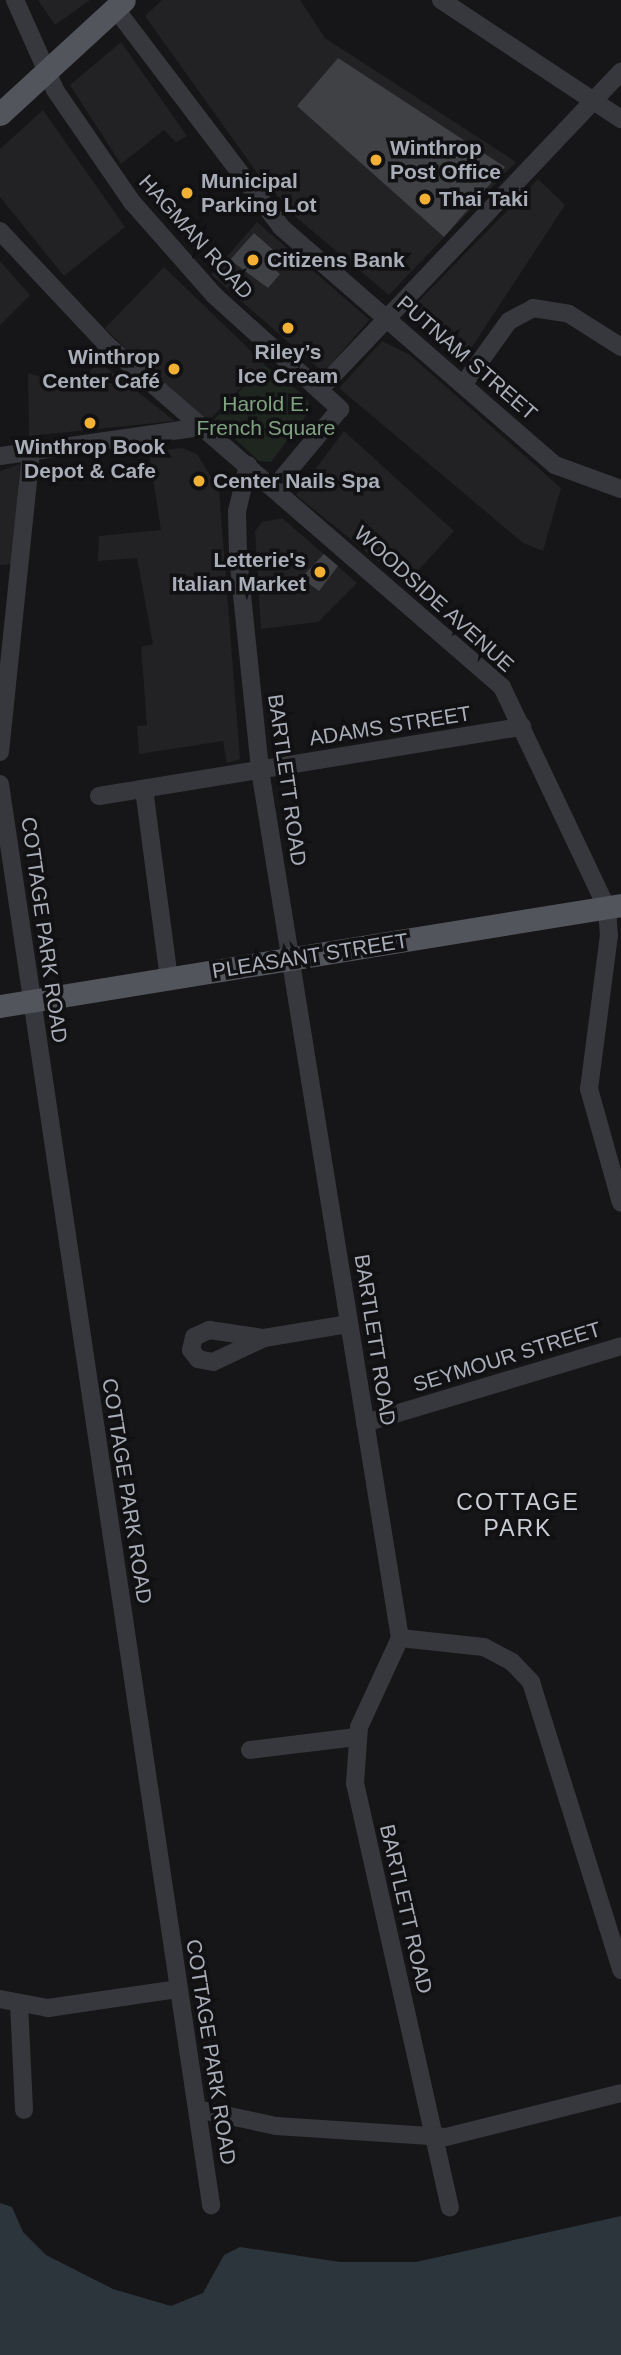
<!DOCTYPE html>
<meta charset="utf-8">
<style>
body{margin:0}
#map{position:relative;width:621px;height:2355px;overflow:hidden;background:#161618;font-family:Helvetica,sans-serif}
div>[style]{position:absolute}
.built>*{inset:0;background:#222225;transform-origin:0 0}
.green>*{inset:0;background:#1e261f}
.water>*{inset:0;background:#2c353c}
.building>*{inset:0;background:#404145}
.minor>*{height:18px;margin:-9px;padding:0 9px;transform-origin:9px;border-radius:9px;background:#37383d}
.major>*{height:23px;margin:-11.5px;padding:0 11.5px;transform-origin:11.5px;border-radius:11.5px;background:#53555c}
.dots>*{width:19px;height:19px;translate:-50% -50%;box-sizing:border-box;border:4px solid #111113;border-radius:50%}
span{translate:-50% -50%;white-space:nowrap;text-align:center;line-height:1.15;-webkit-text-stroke:7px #111113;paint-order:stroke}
.poi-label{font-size:21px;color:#a8adb8;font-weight:700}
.left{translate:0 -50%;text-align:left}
.right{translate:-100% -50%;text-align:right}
.street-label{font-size:21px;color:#a8adb8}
.park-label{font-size:21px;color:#7fa381}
.neighbourhood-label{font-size:23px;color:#c9ccd4;letter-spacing:2px}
</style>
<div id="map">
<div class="built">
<i style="clip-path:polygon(38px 0,90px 0,55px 25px)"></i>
<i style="clip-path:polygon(162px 0,300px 0,325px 38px,516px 162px,389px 295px,298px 219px,258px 174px,145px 16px)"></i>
<i style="clip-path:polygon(121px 42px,187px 136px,176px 142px,164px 130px,121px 164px,70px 85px)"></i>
<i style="clip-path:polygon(43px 110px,125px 227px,64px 276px,0 197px,0 149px)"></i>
<i style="clip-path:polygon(538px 179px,565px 205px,463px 361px,407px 313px)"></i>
<i style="left:257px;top:222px;width:149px;height:70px;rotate:41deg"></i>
<i style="clip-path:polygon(0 261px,30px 295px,0 325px)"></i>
<i style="left:164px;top:267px;width:139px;height:85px;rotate:44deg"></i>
<i style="clip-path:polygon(382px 341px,410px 355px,561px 488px,543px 551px,523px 543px,339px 388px)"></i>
<i style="clip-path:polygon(99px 362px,175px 421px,29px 436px,28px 373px,72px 387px)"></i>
<i style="clip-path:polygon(344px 431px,454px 531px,406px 584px,296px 495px)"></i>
<i style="clip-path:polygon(182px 448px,197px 454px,219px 490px,240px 759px,227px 763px,223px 741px,139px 754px,137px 726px,147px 725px,141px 647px,153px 644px,137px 558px,98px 561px,99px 536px,161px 530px,149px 452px)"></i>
<i style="clip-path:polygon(20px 464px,12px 564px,0 565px,0 471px)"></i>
<i style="clip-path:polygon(282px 518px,357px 583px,318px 622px,261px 629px,255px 531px,262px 522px)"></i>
</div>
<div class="green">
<i style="clip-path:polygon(263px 364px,306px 397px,311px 409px,271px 462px,259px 461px,214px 420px)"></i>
</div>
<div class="water">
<i style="clip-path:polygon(0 2203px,12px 2207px,23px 2232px,46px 2255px,113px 2289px,171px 2306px,203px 2293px,224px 2255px,240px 2247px,340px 2262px,416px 2262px,621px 2216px,621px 2355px,0 2355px)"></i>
</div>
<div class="building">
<i style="clip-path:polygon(338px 58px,505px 167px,444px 237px,297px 106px)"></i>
<i style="clip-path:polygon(254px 233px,279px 255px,273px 268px,280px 274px,268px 288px,230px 260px)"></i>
<i style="clip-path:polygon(324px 554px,338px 566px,319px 591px,301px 578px)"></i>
</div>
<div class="minor">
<i style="left:15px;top:0;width:98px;rotate:66deg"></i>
<i style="left:55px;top:90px;width:136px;rotate:55.5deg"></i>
<i style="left:132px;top:202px;width:125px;rotate:48.6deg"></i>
<i style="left:215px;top:296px;width:169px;rotate:42.1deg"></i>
<i style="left:340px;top:409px;width:103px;rotate:129.9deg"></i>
<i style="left:441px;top:0;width:216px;rotate:33.5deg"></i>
<i style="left:115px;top:8px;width:275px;rotate:52.8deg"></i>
<i style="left:281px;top:227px;width:363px;rotate:41deg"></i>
<i style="left:555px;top:465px;width:70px;rotate:20deg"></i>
<i style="left:0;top:231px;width:154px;rotate:46.8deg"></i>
<i style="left:105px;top:343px;width:525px;rotate:40.91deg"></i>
<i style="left:502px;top:687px;width:245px;rotate:64.6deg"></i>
<i style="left:607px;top:908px;width:27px;rotate:86deg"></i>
<i style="left:609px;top:935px;width:155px;rotate:97.4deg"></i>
<i style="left:589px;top:1089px;width:118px;rotate:74.3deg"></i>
<i style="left:463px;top:385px;width:79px;rotate:-54.3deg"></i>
<i style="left:509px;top:321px;width:27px;rotate:-28deg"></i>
<i style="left:533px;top:308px;width:36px;rotate:9deg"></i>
<i style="left:569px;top:314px;width:62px;rotate:32.4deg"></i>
<i style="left:319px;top:390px;width:439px;rotate:-46.5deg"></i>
<i style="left:0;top:456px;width:204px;rotate:-8.2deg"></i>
<i style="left:248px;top:465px;width:47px;rotate:103.4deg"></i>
<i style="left:237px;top:511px;width:45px;rotate:88.7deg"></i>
<i style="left:238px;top:556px;width:215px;rotate:84.1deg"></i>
<i style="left:260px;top:770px;width:879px;rotate:80.84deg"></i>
<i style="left:400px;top:1638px;width:98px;rotate:114.7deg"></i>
<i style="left:359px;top:1727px;width:56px;rotate:94.1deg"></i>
<i style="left:355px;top:1783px;width:435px;rotate:77.4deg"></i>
<i style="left:0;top:752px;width:303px;rotate:-84.1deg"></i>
<i style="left:0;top:784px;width:1437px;rotate:81.55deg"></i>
<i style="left:144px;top:789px;width:191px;rotate:82.5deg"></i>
<i style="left:99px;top:796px;width:429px;rotate:-9.3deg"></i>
<i style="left:264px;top:1338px;width:56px;rotate:154.8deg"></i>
<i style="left:213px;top:1362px;width:15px;rotate:-169deg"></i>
<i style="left:198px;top:1359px;width:11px;rotate:-128deg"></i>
<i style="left:191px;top:1350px;width:13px;rotate:-77deg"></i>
<i style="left:194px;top:1337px;width:17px;rotate:-25deg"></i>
<i style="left:209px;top:1330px;width:56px;rotate:8.3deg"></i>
<i style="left:264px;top:1338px;width:86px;rotate:-9.4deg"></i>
<i style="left:365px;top:1423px;width:267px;rotate:-16.7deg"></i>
<i style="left:400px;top:1638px;width:84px;rotate:6.1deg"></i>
<i style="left:484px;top:1647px;width:32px;rotate:28deg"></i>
<i style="left:512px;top:1662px;width:28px;rotate:46deg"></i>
<i style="left:531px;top:1682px;width:302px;rotate:72.6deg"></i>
<i style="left:250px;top:1750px;width:107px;rotate:-7deg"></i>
<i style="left:0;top:1999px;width:49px;rotate:10.6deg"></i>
<i style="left:48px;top:2008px;width:132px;rotate:-8.3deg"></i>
<i style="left:19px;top:2003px;width:107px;rotate:87.3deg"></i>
<i style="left:197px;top:2109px;width:81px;rotate:12.1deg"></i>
<i style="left:276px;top:2126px;width:170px;rotate:3.7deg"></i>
<i style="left:446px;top:2137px;width:180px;rotate:-14.1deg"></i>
</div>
<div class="major">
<i style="left:0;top:114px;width:168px;rotate:-42.6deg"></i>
<i style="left:0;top:1006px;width:629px;rotate:-9.24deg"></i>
</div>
<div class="dots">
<i style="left:376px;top:160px;background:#f2b134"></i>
<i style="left:187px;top:193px;background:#f2b134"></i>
<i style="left:425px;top:199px;background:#f2b134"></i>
<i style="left:253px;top:260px;background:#f2b134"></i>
<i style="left:288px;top:328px;background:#f2b134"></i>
<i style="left:174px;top:369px;background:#f2b134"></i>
<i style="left:90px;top:423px;background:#f2b134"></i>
<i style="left:199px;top:481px;background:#f2b134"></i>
<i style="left:320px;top:572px;background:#f2b134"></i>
</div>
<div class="poi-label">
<span class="left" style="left:390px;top:160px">Winthrop<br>Post Office</span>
<span class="left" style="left:201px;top:193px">Municipal<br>Parking Lot</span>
<span class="left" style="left:439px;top:199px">Thai Taki</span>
<span class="left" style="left:267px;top:260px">Citizens Bank</span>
<span style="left:288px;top:364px">Riley’s<br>Ice Cream</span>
<span class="right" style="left:160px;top:369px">Winthrop<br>Center Café</span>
<span style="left:90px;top:459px">Winthrop Book<br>Depot &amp; Cafe</span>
<span class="left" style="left:213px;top:481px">Center Nails Spa</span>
<span class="right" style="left:306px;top:572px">Letterie's<br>Italian Market</span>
</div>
<div class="street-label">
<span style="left:196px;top:237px;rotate:48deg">HAGMAN ROAD</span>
<span style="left:467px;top:358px;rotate:41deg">PUTNAM STREET</span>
<span style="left:434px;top:599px;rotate:42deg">WOODSIDE AVENUE</span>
<span style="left:390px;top:726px;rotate:-9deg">ADAMS STREET</span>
<span style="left:287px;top:780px;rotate:82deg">BARTLETT ROAD</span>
<span style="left:44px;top:930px;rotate:82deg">COTTAGE PARK ROAD</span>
<span style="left:310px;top:956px;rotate:-9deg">PLEASANT STREET</span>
<span style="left:375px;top:1340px;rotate:81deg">BARTLETT ROAD</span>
<span style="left:507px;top:1357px;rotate:-17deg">SEYMOUR STREET</span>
<span style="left:127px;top:1491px;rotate:81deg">COTTAGE PARK ROAD</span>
<span style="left:406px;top:1909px;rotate:77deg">BARTLETT ROAD</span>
<span style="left:211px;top:2052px;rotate:81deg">COTTAGE PARK ROAD</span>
</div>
<div class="park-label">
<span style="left:266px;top:416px">Harold E.<br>French Square</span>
</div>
<div class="neighbourhood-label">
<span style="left:518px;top:1515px">COTTAGE<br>PARK</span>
</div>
</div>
